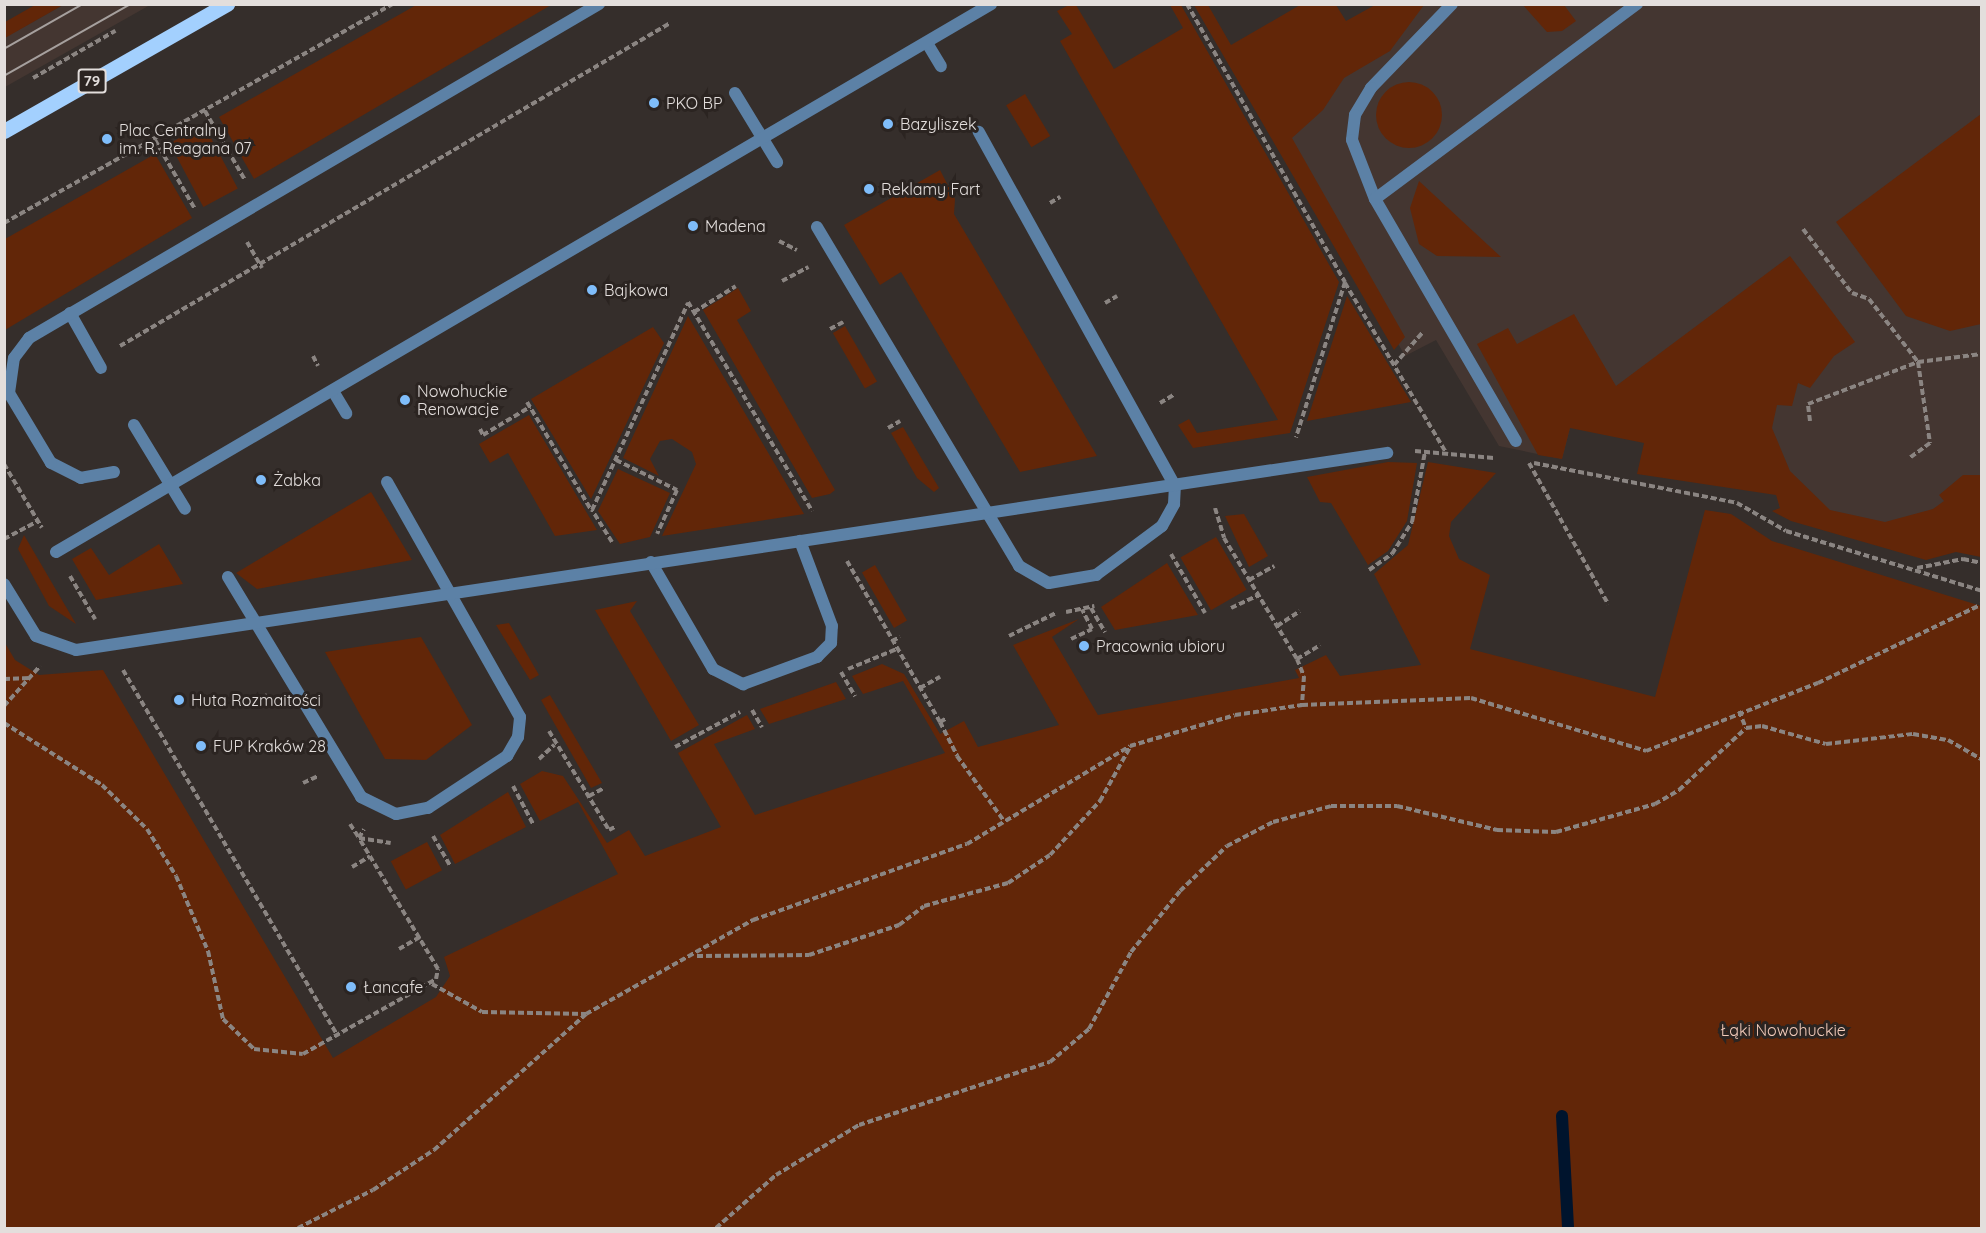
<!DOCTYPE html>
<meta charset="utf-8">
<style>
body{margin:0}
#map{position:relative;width:1986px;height:1233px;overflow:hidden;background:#352e2b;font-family:Quicksand,sans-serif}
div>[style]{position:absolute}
.built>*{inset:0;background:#443631}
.green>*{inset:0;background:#622608;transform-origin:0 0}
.round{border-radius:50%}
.stream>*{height:12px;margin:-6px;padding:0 6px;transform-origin:6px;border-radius:6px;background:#00142d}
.path>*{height:4px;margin-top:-2px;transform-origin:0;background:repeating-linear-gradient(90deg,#8b8582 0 6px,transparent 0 9px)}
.lane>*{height:12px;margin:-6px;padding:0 6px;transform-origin:6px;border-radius:6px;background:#5c81a6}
.street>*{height:12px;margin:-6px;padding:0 6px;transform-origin:6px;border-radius:6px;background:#5c81a6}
.primary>*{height:15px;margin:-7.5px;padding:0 7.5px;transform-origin:7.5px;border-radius:7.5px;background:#a3d0fe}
.tram>*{height:1.5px;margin:-0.75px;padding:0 0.75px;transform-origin:0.75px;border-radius:0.75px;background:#a6a09e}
.dots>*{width:16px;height:16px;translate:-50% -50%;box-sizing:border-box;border:3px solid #2b2421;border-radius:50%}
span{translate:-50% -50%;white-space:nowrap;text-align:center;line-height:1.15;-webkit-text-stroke:6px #2b2421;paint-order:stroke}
.shield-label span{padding:2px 4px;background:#2b2421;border:2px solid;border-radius:4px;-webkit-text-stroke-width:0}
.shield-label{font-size:15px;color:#e3dedc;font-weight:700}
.poi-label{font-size:16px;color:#e3dedc}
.left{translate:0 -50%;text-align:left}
.park-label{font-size:16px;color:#f3cbba}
.frame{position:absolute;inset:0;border:6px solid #e3dedc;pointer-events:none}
</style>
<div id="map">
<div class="built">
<i style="clip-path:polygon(63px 5px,150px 5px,5px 87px,4px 38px)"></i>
<i style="clip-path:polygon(1420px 5px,1981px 5px,1981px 552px,1780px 508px,1776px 493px,1614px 396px,1570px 428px,1562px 459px,1499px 446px,1436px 340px,1405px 356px,1285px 141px,1317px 97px)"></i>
</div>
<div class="green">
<i style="clip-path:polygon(418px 4px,551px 5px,254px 179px,219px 117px)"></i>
<i style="clip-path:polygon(35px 5px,63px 5px,5px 38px,5px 22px)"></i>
<i style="clip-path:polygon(1069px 5px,1076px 5px,1114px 69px,1183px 28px,1170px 5px,1181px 5px,1339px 282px,1290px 433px,1193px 448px,1178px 425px,1189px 419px,1197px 433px,1278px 420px,1060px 41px,1072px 34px,1057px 11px)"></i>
<i style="clip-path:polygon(1194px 5px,1208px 5px,1231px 45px,1300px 5px,1336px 5px,1346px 21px,1375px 5px,1424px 5px,1390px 51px,1344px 78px,1323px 110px,1292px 138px,1405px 337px,1394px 350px)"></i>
<i style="clip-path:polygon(1523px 5px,1564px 5px,1576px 21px,1562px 31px,1547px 32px)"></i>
<i class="round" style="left:1376px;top:82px;width:66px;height:66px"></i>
<i style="left:1025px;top:94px;width:49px;height:22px;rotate:59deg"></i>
<i style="clip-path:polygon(1981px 114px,1981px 324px,1950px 331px,1906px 316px,1836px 222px)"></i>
<i style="left:204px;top:125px;width:72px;height:39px;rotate:62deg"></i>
<i style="clip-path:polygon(155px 154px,192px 218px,5px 330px,5px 239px)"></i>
<i style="clip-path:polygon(940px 170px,955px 199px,954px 214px,1097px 456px,1020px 472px,901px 272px,880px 285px,844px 225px)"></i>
<i style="clip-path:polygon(1419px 181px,1501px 257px,1437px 256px,1419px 244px,1410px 208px)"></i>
<i style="clip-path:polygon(1790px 256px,1855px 342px,1834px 356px,1810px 388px,1798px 383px,1792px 406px,1777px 405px,1772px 428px,1790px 471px,1830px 510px,1885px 522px,1933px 509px,1944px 501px,1939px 495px,1963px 475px,1981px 475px,1981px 557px,1956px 552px,1926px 560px,1791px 521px,1772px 511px,1780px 508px,1776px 495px,1637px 474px,1644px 443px,1570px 428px,1562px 459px,1538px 455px,1477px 344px,1508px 328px,1517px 344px,1574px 314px,1616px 386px)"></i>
<i style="clip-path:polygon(738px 288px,751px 311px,737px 320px,835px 490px,830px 494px,812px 498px,703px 310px)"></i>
<i style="clip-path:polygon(1347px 296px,1411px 402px,1307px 421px)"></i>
<i style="clip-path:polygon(688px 316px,804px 514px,662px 536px,696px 464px,692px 452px,672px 439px,660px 441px,650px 459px,659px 476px,623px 458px)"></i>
<i style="left:845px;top:326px;width:64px;height:14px;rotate:60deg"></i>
<i style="clip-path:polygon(653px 327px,664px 343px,591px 499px,531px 399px)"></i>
<i style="clip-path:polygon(529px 415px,597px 530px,555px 536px,508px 453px,490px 463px,479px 444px)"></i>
<i style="clip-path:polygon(903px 427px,939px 488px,934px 492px,917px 478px,891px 433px)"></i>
<i style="clip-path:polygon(1388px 462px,1417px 463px,1407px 521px,1388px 551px,1368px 565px,1331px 503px,1320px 502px,1307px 477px)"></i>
<i style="clip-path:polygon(1428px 462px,1496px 473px,1451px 522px,1449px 536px,1459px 559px,1490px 575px,1470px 649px,1655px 697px,1705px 510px,1731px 514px,1772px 541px,1981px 606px,1981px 1228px,5px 1228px,5px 643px,15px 660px,39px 675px,103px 670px,333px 1058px,436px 997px,450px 976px,444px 957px,618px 874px,578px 802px,540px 821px,520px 784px,542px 771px,563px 776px,607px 843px,629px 830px,645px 856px,721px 827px,678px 753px,747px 715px,755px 729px,714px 744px,755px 815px,945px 753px,903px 681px,863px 694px,852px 676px,882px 664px,904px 674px,940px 734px,964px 721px,978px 747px,1059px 725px,1013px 645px,1079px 619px,1052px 637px,1098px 715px,1299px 678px,1295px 670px,1326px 655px,1340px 676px,1421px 665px,1374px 574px,1408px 545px)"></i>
<i style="clip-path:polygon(618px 469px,670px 493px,650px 537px,620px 544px,598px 511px)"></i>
<i style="clip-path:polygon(371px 492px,412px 560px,257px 589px,236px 573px)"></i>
<i style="clip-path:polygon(1244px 514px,1268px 556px,1249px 567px,1225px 516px)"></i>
<i style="clip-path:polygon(24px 535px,76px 624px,49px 606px,18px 549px)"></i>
<i style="left:1216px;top:537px;width:61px;height:41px;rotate:60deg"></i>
<i style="clip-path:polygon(159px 544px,183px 584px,96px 600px,72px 559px,91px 548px,109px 575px)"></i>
<i style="clip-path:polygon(1167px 563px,1198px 615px,1115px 630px,1101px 607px)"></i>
<i style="left:875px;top:565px;width:64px;height:15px;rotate:60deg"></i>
<i style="clip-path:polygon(637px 601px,630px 611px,699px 725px,671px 741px,595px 610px)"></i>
<i style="clip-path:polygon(509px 623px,539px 675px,530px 680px,496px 625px)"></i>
<i style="clip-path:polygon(421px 637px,472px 725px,426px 760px,385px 759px,325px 652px)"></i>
<i style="clip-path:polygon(836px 682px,846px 699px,769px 724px,760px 709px)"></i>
<i style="clip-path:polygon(550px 695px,602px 783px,591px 788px,541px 700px)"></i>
<i style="clip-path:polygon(508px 792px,526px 827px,455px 864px,440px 835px)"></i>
<i style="left:427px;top:842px;width:32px;height:41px;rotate:62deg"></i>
</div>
<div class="stream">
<i style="left:1562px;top:1116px;width:112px;rotate:86.9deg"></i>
</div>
<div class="path">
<i style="left:1187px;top:4px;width:320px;rotate:60.4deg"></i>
<i style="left:1345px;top:282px;width:163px;rotate:107.5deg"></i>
<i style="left:33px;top:78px;width:95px;rotate:-29.8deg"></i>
<i style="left:205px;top:111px;width:80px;rotate:59.9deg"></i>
<i style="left:155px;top:140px;width:80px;rotate:59.9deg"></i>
<i style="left:1050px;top:203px;width:12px;rotate:-31deg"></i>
<i style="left:4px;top:223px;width:446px;rotate:-29.4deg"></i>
<i style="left:1803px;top:229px;width:81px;rotate:52.6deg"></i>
<i style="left:1852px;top:293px;width:18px;rotate:19deg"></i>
<i style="left:1869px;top:299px;width:80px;rotate:52.1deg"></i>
<i style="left:1918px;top:362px;width:64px;rotate:-7.1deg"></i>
<i style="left:779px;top:241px;width:20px;rotate:27deg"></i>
<i style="left:247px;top:242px;width:30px;rotate:60deg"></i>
<i style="left:782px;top:281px;width:30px;rotate:-28deg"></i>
<i style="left:1345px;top:283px;width:199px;rotate:59.2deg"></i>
<i style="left:688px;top:302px;width:243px;rotate:59.3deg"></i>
<i style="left:1105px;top:303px;width:14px;rotate:-30deg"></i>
<i style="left:694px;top:312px;width:49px;rotate:-31.8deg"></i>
<i style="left:830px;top:329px;width:15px;rotate:-28deg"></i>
<i style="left:120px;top:346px;width:638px;rotate:-30.42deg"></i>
<i style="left:313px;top:356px;width:11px;rotate:63deg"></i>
<i style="left:1394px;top:365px;width:44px;rotate:-48.7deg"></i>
<i style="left:527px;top:402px;width:126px;rotate:59.3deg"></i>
<i style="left:1160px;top:403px;width:17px;rotate:-31deg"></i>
<i style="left:1810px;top:421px;width:17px;rotate:-97deg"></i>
<i style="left:1808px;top:404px;width:118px;rotate:-20.9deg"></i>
<i style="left:1918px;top:362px;width:82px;rotate:81.6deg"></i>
<i style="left:1930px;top:443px;width:26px;rotate:144deg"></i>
<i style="left:888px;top:428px;width:14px;rotate:-30deg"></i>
<i style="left:480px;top:429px;width:7px;rotate:63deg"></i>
<i style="left:483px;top:435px;width:55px;rotate:-30.8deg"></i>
<i style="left:1415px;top:451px;width:79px;rotate:5.1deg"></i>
<i style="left:616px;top:460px;width:68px;rotate:26.2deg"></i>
<i style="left:677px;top:490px;width:48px;rotate:114.4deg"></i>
<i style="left:1529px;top:463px;width:162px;rotate:60.7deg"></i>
<i style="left:1534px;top:463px;width:207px;rotate:11.1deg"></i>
<i style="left:1737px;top:503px;width:56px;rotate:29.7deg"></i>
<i style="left:1786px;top:531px;width:205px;rotate:17deg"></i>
<i style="left:4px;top:464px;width:74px;rotate:59.3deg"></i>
<i style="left:1215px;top:508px;width:31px;rotate:73deg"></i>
<i style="left:1224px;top:538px;width:141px;rotate:58.9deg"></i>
<i style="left:1297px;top:659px;width:27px;rotate:-31deg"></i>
<i style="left:4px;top:539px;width:38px;rotate:-28deg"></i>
<i style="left:612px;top:542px;width:38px;rotate:-122deg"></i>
<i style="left:592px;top:510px;width:228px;rotate:-65.1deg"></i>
<i style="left:1171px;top:554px;width:68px;rotate:60deg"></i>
<i style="left:847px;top:561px;width:186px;rotate:60deg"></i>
<i style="left:940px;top:722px;width:8px;rotate:-30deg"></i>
<i style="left:1917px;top:568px;width:47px;rotate:-11.1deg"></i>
<i style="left:1963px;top:559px;width:19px;rotate:12deg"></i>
<i style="left:1369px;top:570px;width:28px;rotate:-35deg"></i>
<i style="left:1392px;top:554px;width:38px;rotate:-58deg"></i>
<i style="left:1412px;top:522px;width:71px;rotate:-79.5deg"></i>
<i style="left:70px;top:576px;width:50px;rotate:59.8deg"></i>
<i style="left:1249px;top:580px;width:29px;rotate:-29deg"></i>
<i style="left:1091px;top:608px;width:28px;rotate:60deg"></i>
<i style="left:1231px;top:608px;width:31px;rotate:-25deg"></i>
<i style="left:1066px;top:612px;width:29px;rotate:-12deg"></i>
<i style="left:1277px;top:626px;width:27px;rotate:-33deg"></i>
<i style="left:1009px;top:636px;width:52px;rotate:-26.1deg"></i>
<i style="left:1071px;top:639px;width:23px;rotate:-25deg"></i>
<i style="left:1092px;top:629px;width:22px;rotate:-117deg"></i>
<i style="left:892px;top:641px;width:9px;rotate:-27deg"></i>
<i style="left:1297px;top:659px;width:18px;rotate:68deg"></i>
<i style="left:1304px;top:676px;width:29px;rotate:94deg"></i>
<i style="left:848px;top:669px;width:53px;rotate:-22.2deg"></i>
<i style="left:123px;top:670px;width:425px;rotate:59.6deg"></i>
<i style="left:841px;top:672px;width:28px;rotate:60deg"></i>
<i style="left:4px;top:679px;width:27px;rotate:-2deg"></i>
<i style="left:920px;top:688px;width:23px;rotate:-29deg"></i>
<i style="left:255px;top:702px;width:14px;rotate:-30deg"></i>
<i style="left:4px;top:706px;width:54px;rotate:-48deg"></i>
<i style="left:752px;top:710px;width:20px;rotate:60deg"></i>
<i style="left:1739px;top:711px;width:18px;rotate:68deg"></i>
<i style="left:940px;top:722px;width:38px;rotate:63deg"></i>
<i style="left:957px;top:756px;width:80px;rotate:54.1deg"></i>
<i style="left:4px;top:723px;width:116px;rotate:32.3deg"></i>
<i style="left:102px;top:785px;width:63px;rotate:44.4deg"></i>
<i style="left:147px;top:829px;width:55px;rotate:58.3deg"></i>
<i style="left:176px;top:876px;width:82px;rotate:66.9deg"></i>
<i style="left:208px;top:951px;width:70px;rotate:77.6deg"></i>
<i style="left:223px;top:1019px;width:43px;rotate:44.1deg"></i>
<i style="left:254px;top:1049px;width:49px;rotate:5.8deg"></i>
<i style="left:303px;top:1054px;width:153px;rotate:-29.4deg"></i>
<i style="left:436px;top:979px;width:10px;rotate:-79deg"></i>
<i style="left:438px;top:969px;width:153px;rotate:-121.1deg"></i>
<i style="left:359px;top:838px;width:10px;rotate:-61deg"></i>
<i style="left:549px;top:731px;width:116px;rotate:58.8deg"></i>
<i style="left:609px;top:830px;width:7px;rotate:-27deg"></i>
<i style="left:675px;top:747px;width:74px;rotate:-28.3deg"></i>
<i style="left:539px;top:759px;width:21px;rotate:-43deg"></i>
<i style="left:303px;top:783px;width:17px;rotate:-25deg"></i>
<i style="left:513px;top:786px;width:43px;rotate:62.2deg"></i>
<i style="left:589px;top:796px;width:17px;rotate:-28deg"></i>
<i style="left:350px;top:824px;width:17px;rotate:57deg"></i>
<i style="left:359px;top:838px;width:32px;rotate:9deg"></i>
<i style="left:433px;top:836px;width:34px;rotate:60deg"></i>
<i style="left:352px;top:867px;width:21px;rotate:-31deg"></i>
<i style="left:399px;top:949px;width:24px;rotate:-30deg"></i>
<i style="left:697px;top:956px;width:112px;rotate:-0.5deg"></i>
<i style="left:809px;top:955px;width:95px;rotate:-18.4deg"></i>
<i style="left:899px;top:925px;width:31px;rotate:-37deg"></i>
<i style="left:924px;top:906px;width:87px;rotate:-15.3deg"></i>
<i style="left:1008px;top:883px;width:50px;rotate:-33.7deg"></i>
<i style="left:1050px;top:855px;width:74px;rotate:-47.2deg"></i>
<i style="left:1100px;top:801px;width:62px;rotate:-60.9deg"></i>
<i style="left:432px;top:984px;width:57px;rotate:29.2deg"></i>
<i style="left:482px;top:1012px;width:104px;rotate:1.1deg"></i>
<i style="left:298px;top:1228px;width:84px;rotate:-26.9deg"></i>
<i style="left:373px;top:1190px;width:73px;rotate:-33.3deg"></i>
<i style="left:434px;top:1150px;width:204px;rotate:-41.8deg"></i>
<i style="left:586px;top:1014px;width:192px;rotate:-29.4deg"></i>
<i style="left:753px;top:920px;width:227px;rotate:-19.6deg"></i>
<i style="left:967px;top:844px;width:190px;rotate:-31deg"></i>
<i style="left:1130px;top:746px;width:109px;rotate:-16.4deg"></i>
<i style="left:1235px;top:715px;width:68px;rotate:-8.5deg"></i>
<i style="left:1302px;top:705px;width:169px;rotate:-2.4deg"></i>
<i style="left:1471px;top:698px;width:183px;rotate:16.8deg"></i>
<i style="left:1646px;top:751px;width:185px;rotate:-21.6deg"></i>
<i style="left:1818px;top:683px;width:182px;rotate:-25.7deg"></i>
<i style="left:716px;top:1228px;width:80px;rotate:-41.5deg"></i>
<i style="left:776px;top:1175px;width:97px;rotate:-31.1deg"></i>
<i style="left:859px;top:1125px;width:201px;rotate:-18.3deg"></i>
<i style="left:1050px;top:1062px;width:51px;rotate:-40.2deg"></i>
<i style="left:1089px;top:1029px;width:88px;rotate:-61.4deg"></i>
<i style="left:1131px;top:952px;width:78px;rotate:-51.2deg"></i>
<i style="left:1180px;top:891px;width:65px;rotate:-43.8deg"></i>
<i style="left:1227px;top:846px;width:52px;rotate:-27.6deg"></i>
<i style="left:1273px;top:822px;width:60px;rotate:-15.4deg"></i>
<i style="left:1331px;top:806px;width:66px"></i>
<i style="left:1397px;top:806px;width:103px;rotate:13.5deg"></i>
<i style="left:1497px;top:830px;width:59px;rotate:1.9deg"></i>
<i style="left:1556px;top:832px;width:103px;rotate:-15.8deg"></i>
<i style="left:1655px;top:804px;width:28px;rotate:-30deg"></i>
<i style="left:1679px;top:790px;width:91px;rotate:-42.8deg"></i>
<i style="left:1746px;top:728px;width:16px;rotate:-7deg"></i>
<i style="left:1762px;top:726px;width:66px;rotate:15.7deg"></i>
<i style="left:1826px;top:744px;width:88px;rotate:-6.6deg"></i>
<i style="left:1913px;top:734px;width:36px;rotate:10deg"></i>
<i style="left:1948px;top:740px;width:39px;rotate:30deg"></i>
</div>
<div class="lane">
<i style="left:1452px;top:4px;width:117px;rotate:134deg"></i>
<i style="left:1371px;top:88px;width:31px;rotate:121deg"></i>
<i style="left:1355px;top:115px;width:25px;rotate:97deg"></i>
<i style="left:1352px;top:140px;width:63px;rotate:68.7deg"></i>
<i style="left:1375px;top:199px;width:280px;rotate:59.8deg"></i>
<i style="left:927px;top:43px;width:27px;rotate:59deg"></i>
<i style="left:735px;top:93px;width:81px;rotate:58.7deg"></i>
<i style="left:1375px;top:199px;width:327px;rotate:-36.7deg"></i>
<i style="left:817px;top:227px;width:395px;rotate:59.2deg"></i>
<i style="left:1019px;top:566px;width:34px;rotate:30deg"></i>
<i style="left:1049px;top:583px;width:48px;rotate:-9.7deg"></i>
<i style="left:1096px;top:575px;width:82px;rotate:-36.6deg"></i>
<i style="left:1162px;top:526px;width:25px;rotate:-61deg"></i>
<i style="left:1174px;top:504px;width:18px;rotate:-87deg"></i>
<i style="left:1175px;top:486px;width:405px;rotate:-119deg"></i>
<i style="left:70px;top:313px;width:63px;rotate:60.6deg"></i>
<i style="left:333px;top:391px;width:26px;rotate:59deg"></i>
<i style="left:134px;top:425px;width:98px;rotate:58.7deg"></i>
<i style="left:114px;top:472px;width:34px;rotate:170deg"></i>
<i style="left:81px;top:478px;width:34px;rotate:-153deg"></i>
<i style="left:51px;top:463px;width:82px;rotate:-121deg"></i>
<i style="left:9px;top:393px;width:35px;rotate:-82deg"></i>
<i style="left:14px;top:358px;width:25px;rotate:-53deg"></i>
<i style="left:29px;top:338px;width:661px;rotate:-30.37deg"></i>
<i style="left:56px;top:552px;width:1084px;rotate:-30.37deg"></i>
<i style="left:651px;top:562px;width:124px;rotate:59.9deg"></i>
<i style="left:713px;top:669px;width:34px;rotate:27deg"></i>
<i style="left:743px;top:684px;width:79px;rotate:-20deg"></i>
<i style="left:817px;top:657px;width:20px;rotate:-45deg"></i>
<i style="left:831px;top:643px;width:17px;rotate:-87deg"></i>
<i style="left:832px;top:626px;width:91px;rotate:-110.6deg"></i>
<i style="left:228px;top:577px;width:257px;rotate:58.8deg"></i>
<i style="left:361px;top:797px;width:39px;rotate:26deg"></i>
<i style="left:396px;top:814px;width:33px;rotate:-11deg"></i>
<i style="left:428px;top:808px;width:95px;rotate:-33.4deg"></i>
<i style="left:507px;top:756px;width:22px;rotate:-60deg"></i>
<i style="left:518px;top:737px;width:20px;rotate:-84deg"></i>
<i style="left:520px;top:717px;width:270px;rotate:-119.5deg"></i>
</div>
<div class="street">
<i style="left:4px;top:584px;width:61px;rotate:58.4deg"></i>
<i style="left:36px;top:636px;width:42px;rotate:19.3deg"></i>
<i style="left:76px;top:650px;width:1326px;rotate:-8.55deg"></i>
</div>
<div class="primary">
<i style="left:4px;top:131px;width:257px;rotate:-29.7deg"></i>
</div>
<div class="tram">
<i style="left:4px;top:49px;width:91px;rotate:-29.7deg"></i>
<i style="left:4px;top:76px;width:146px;rotate:-29.6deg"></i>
</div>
<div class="dots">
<i style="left:654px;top:103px;background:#7fbdfa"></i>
<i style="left:888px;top:124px;background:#7fbdfa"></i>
<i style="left:107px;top:139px;background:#7fbdfa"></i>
<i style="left:869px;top:189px;background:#7fbdfa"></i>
<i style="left:693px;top:226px;background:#7fbdfa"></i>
<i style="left:592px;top:290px;background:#7fbdfa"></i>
<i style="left:405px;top:400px;background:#7fbdfa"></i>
<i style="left:261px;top:480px;background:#7fbdfa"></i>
<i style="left:1084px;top:646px;background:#7fbdfa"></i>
<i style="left:179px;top:700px;background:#7fbdfa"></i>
<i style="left:201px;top:746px;background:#7fbdfa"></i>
<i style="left:351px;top:987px;background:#7fbdfa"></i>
</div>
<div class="shield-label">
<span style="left:92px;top:81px">79</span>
</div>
<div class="poi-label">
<span class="left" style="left:666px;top:103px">PKO BP</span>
<span class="left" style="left:900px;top:124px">Bazyliszek</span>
<span class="left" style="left:119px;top:139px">Plac Centralny<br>im. R. Reagana 07</span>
<span class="left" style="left:881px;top:189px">Reklamy Fart</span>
<span class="left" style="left:705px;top:226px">Madena</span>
<span class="left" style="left:604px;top:290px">Bajkowa</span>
<span class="left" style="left:417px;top:400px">Nowohuckie<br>Renowacje</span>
<span class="left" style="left:273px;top:480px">Żabka</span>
<span class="left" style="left:1096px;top:646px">Pracownia ubioru</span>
<span class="left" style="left:191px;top:700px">Huta Rozmaitości</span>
<span class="left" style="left:213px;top:746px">FUP Kraków 28</span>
<span class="left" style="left:363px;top:987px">Łancafe</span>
</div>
<div class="park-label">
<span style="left:1783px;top:1030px">Łąki Nowohuckie</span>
</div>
<div class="frame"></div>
</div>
